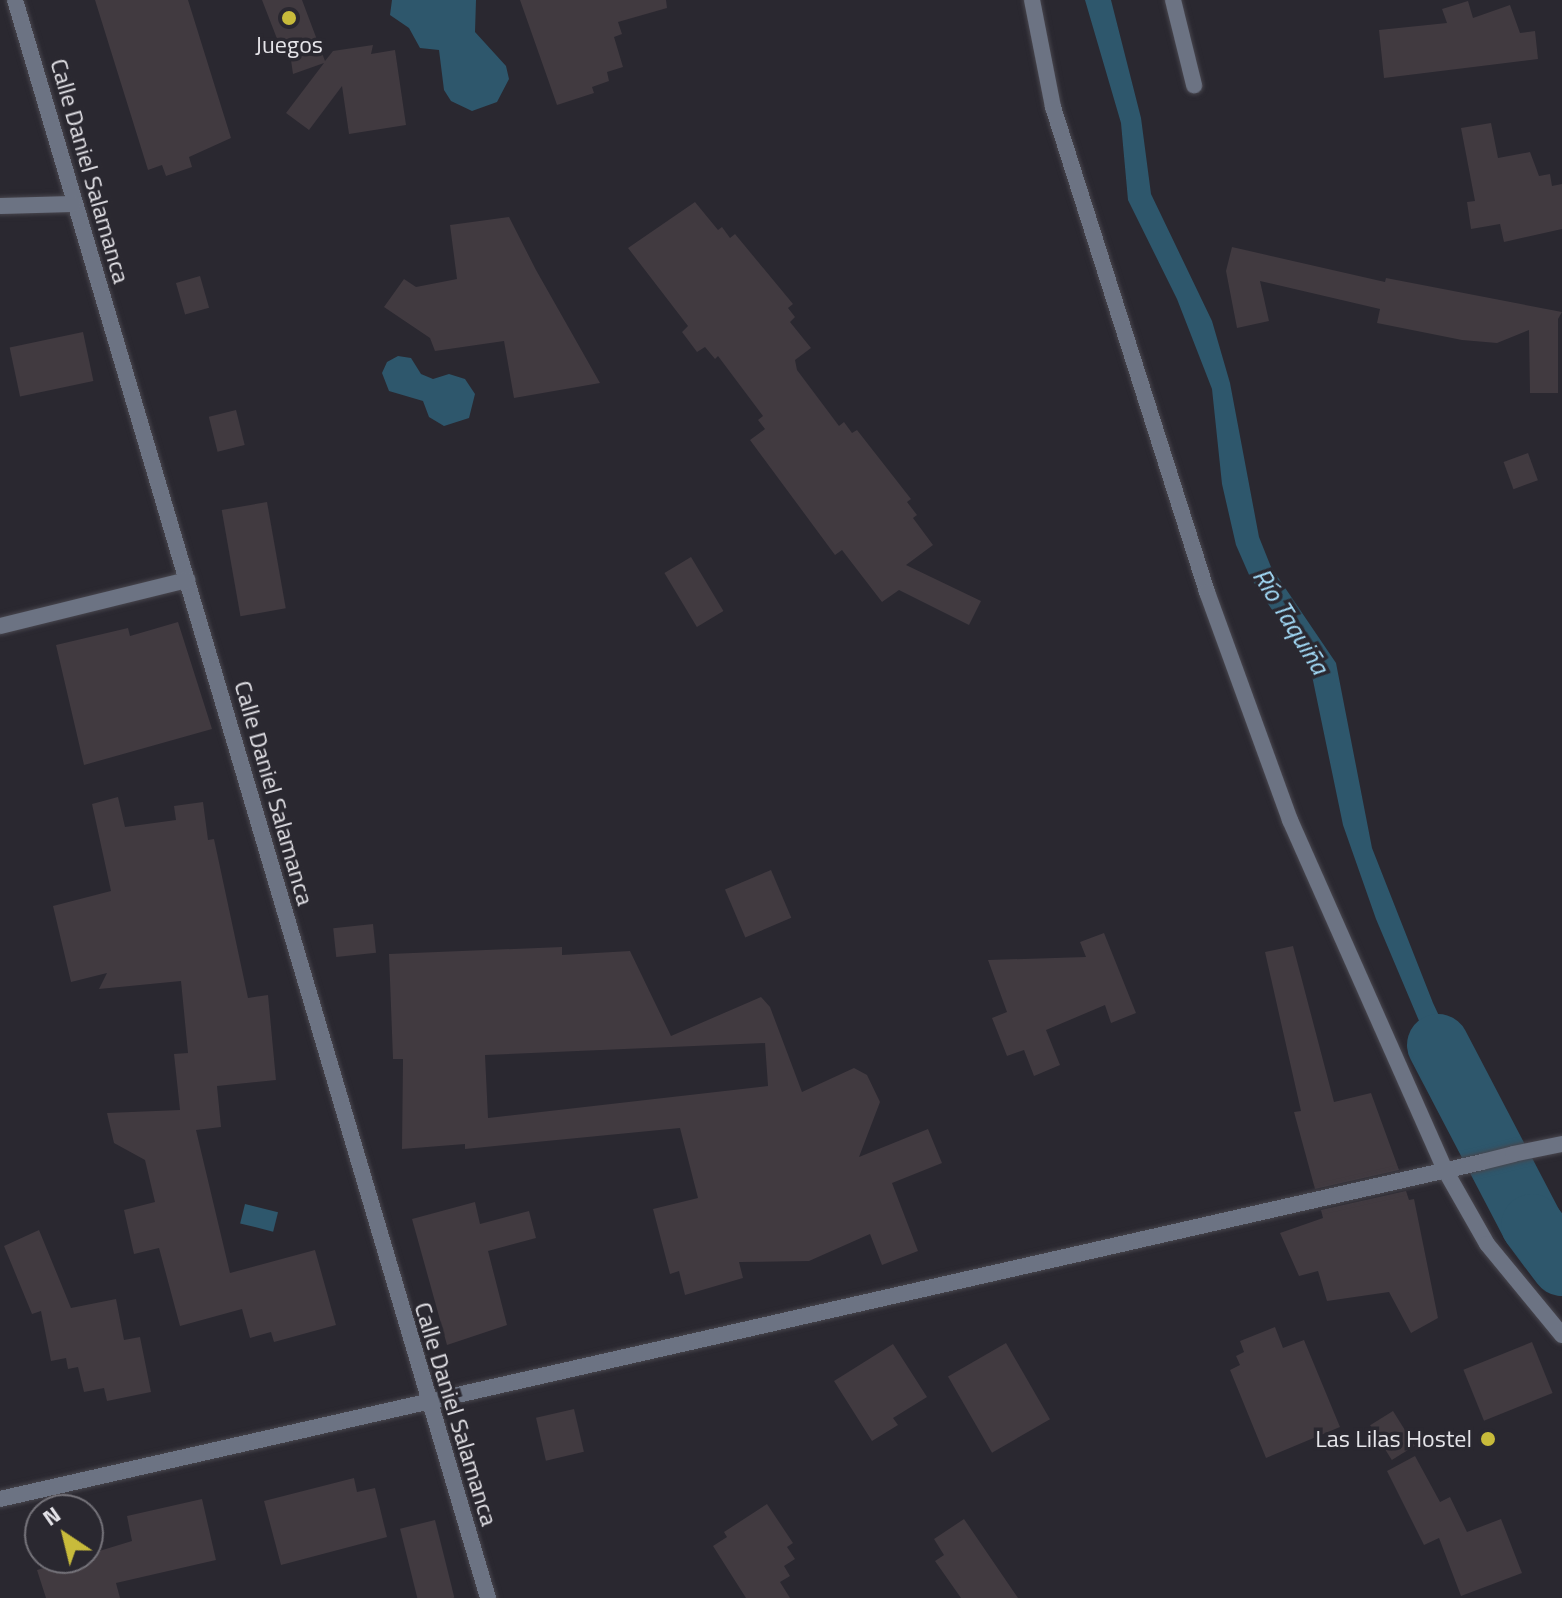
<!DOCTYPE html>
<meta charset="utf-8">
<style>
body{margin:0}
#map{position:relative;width:1562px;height:1598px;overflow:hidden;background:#2a2830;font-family:"Titillium Web",sans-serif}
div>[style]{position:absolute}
.water>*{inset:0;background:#2e576c;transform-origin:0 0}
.river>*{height:62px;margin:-31px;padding:0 31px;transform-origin:31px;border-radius:31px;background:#2e576c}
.building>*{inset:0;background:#413a40;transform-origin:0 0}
.roads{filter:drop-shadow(0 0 2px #48464e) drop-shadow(0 0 2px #48464e)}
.service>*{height:16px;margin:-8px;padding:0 8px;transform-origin:8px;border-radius:8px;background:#6c7383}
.minor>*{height:16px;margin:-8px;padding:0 8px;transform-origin:8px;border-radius:8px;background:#6c7383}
.tertiary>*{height:16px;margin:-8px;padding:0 8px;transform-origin:8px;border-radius:8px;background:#6c7383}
.dots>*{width:22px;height:22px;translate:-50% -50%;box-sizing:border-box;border:4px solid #2a2830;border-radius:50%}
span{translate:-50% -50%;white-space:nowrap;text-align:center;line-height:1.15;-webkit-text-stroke:7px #2a2830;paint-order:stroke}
.poi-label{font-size:24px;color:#e5e4e9}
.right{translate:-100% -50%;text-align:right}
.street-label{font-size:24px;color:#e5e4e9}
.water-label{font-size:26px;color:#a3dbf8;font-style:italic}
.north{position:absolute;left:24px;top:1494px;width:80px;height:80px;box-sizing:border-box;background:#2a2830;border:2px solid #75737a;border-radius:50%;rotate:325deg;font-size:22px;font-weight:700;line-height:32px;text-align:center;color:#e5e4e9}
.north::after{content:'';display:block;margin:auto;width:28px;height:36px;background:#c8bb3b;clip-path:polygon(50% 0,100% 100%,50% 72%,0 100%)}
</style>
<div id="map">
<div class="water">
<i style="clip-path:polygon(392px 0,476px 0,475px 32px,506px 66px,509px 79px,497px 102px,472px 111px,451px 101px,444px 90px,439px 50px,420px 48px,409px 28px,390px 15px)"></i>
<i style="clip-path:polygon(1085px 0,1111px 0,1141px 118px,1151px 194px,1212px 321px,1230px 383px,1259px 537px,1271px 567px,1336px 663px,1372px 848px,1433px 1003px,1486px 1116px,1463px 1125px,1376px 919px,1343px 825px,1310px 666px,1250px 577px,1236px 545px,1222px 484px,1212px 389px,1177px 299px,1128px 200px,1121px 123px)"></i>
<i style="clip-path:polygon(398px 356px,411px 358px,421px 374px,433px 379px,449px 374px,465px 379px,475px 394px,469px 418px,444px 426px,429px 417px,423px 401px,389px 391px,382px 373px,387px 362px)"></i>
<i style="left:245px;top:1204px;width:34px;height:20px;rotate:14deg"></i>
</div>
<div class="river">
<i style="left:1438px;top:1045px;width:203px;rotate:62.4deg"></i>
<i style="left:1532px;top:1225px;width:50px;rotate:53.1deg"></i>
</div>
<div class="building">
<i style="clip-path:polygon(95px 0,188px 0,231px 138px,189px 157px,192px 167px,166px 176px,162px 165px,148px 170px)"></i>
<i style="clip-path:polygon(262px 0,302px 0,325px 61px,333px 51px,373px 45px,371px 54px,395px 50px,406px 125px,349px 134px,342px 86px,309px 130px,286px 113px,324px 63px,293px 74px,289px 46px,281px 49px)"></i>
<i style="clip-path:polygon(520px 0,666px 0,667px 8px,618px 22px,622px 34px,614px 37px,623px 67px,607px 72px,609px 81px,592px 87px,594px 93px,557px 105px)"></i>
<i style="clip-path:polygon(1468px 1px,1473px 18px,1510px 5px,1520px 33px,1535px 31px,1538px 59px,1384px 78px,1379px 30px,1447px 23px,1442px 9px)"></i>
<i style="clip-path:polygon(1491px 123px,1498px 158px,1530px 152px,1539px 176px,1550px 174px,1552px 186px,1562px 184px,1562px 229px,1504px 242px,1500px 224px,1471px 229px,1467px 202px,1475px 201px,1461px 128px)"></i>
<i style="clip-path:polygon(695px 202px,718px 230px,722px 227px,730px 238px,735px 234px,793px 304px,788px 308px,795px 317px,790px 322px,811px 348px,795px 360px,797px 370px,839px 426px,844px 422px,852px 433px,857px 430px,911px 499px,907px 502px,917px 515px,913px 518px,933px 545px,906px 565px,981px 601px,969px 625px,899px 590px,882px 602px,842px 550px,835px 555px,750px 440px,765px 429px,758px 420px,763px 416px,718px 356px,715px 359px,705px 347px,697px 352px,682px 332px,688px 326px,628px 248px)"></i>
<i style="clip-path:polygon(509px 217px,536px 270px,600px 383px,514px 398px,504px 341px,435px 351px,430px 338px,384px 307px,404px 279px,416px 287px,457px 279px,450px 225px)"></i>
<i style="clip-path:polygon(1232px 247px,1385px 282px,1386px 278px,1562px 312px,1558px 319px,1558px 393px,1530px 393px,1529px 330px,1497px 343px,1462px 340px,1377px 323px,1380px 309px,1260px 281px,1269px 321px,1237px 328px,1226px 271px)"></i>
<i style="left:200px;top:276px;width:33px;height:25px;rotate:74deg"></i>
<i style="left:83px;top:332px;width:50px;height:75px;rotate:78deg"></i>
<i style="left:236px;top:410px;width:36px;height:28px;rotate:76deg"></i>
<i style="left:1528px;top:453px;width:29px;height:26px;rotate:70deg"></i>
<i style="left:267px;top:502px;width:108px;height:46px;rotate:80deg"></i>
<i style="left:691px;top:557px;width:63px;height:31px;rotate:59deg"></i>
<i style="clip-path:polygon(178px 622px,212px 729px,84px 765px,56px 645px,128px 628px,130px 636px)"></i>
<i style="clip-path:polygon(118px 797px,125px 827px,176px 820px,174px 806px,203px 802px,208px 840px,214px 839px,248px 998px,268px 995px,276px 1080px,217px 1086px,221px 1127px,196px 1130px,230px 1273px,315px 1250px,336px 1325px,274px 1342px,271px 1332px,250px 1338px,242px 1309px,180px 1326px,159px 1248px,134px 1254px,124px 1210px,155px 1202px,145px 1160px,114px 1143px,107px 1113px,180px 1110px,174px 1054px,188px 1053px,181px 981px,99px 989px,107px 973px,71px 982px,53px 906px,111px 891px,92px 804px)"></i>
<i style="left:771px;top:870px;width:52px;height:50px;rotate:67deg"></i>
<i style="left:373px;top:924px;width:29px;height:40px;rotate:84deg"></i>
<i style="clip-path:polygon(1104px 933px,1136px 1013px,1111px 1023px,1105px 1005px,1046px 1030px,1060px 1065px,1034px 1076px,1024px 1050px,1007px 1056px,992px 1018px,1007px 1012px,988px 960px,1086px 957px,1080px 942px)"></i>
<i style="clip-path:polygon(1293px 946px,1334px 1102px,1371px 1093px,1399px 1170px,1315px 1189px,1294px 1112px,1301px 1111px,1265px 952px)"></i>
<i style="clip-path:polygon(evenodd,562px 947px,562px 955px,630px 951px,671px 1036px,761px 997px,770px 1007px,802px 1092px,854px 1068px,867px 1075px,880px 1102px,859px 1157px,928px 1129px,942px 1163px,892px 1183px,918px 1251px,882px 1265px,870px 1234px,809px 1261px,739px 1262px,743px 1278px,685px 1295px,679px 1271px,670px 1274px,653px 1209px,698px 1198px,680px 1128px,465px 1149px,465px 1144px,402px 1149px,403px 1059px,393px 1059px,389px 954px,562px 947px,765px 1043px,768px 1086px,488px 1118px,485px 1055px,765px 1043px)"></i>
<i style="clip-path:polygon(1406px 1191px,1409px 1200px,1414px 1199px,1438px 1318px,1411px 1333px,1389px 1292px,1327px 1301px,1318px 1271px,1299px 1276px,1280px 1233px,1323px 1218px,1321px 1210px)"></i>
<i style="clip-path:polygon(475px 1202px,480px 1224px,529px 1211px,536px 1238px,488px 1251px,507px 1325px,447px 1345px,412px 1219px)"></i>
<i style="clip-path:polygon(39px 1230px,71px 1308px,116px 1299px,124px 1340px,140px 1337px,151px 1392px,107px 1401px,104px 1388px,84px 1392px,78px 1367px,68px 1369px,66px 1358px,51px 1361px,41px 1311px,32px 1314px,4px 1246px)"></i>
<i style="clip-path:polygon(1275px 1327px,1283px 1348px,1304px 1340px,1340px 1427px,1266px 1458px,1230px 1370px,1240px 1365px,1236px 1356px,1244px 1352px,1240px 1341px)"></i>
<i style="left:1532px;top:1342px;width:55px;height:74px;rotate:68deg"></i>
<i style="left:1006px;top:1343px;width:88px;height:67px;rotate:60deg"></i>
<i style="clip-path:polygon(893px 1344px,927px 1397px,893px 1418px,898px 1425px,872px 1441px,834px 1381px)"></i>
<i style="left:574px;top:1409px;width:44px;height:39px;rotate:77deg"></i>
<i style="left:1393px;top:1411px;width:41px;height:27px;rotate:58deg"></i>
<i style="clip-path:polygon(1415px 1456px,1440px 1502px,1450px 1497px,1467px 1532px,1501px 1519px,1522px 1573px,1461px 1596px,1439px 1538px,1424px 1545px,1387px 1471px)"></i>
<i style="clip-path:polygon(354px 1478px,357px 1492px,375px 1488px,387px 1537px,281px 1565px,264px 1501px)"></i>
<i style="clip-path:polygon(202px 1499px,216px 1560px,116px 1583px,120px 1598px,46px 1598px,37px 1570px,132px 1541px,127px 1516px)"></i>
<i style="clip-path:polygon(767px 1504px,793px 1543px,787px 1547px,795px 1559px,784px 1566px,790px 1576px,780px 1582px,790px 1598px,746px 1598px,713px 1546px,727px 1537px,724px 1532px)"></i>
<i style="clip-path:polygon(964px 1519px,1018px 1598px,961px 1598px,935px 1561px,944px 1555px,934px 1539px)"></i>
<i style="left:435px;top:1520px;width:80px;height:36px;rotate:76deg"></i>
</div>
<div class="roads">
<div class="service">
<i style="left:1445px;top:1170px;width:85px;rotate:60.4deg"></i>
<i style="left:1487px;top:1244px;width:118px;rotate:50.5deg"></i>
</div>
<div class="minor">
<i style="left:15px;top:0;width:1667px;rotate:73.51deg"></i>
<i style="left:1032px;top:0;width:109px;rotate:78.9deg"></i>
<i style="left:1053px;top:107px;width:509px;rotate:72.38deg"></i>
<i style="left:1207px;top:592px;width:243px;rotate:70deg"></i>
<i style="left:1290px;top:820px;width:383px;rotate:66.1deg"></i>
<i style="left:1173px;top:0;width:88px;rotate:76.1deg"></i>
<i style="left:0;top:206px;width:73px;rotate:-1.6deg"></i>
<i style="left:0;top:626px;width:193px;rotate:-13.8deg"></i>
<i style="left:1482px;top:1162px;width:32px;rotate:-14deg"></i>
</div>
<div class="tertiary">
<i style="left:1513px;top:1154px;width:50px;rotate:-11.5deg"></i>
<i style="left:0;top:1499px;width:1520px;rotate:-12.81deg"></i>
</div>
</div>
<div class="dots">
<i style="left:289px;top:18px;background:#c8bb3b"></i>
<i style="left:1488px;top:1439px;background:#c8bb3b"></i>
</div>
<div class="poi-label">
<span style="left:289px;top:45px">Juegos</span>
<span class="right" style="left:1472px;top:1439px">Las Lilas Hostel</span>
</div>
<div class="street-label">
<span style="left:90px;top:171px;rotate:74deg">Calle Daniel Salamanca</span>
<span style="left:274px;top:793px;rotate:74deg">Calle Daniel Salamanca</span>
<span style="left:456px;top:1414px;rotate:73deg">Calle Daniel Salamanca</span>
</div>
<div class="water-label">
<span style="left:1291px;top:621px;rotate:58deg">Río Taquiña</span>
</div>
<div class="north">N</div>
</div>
